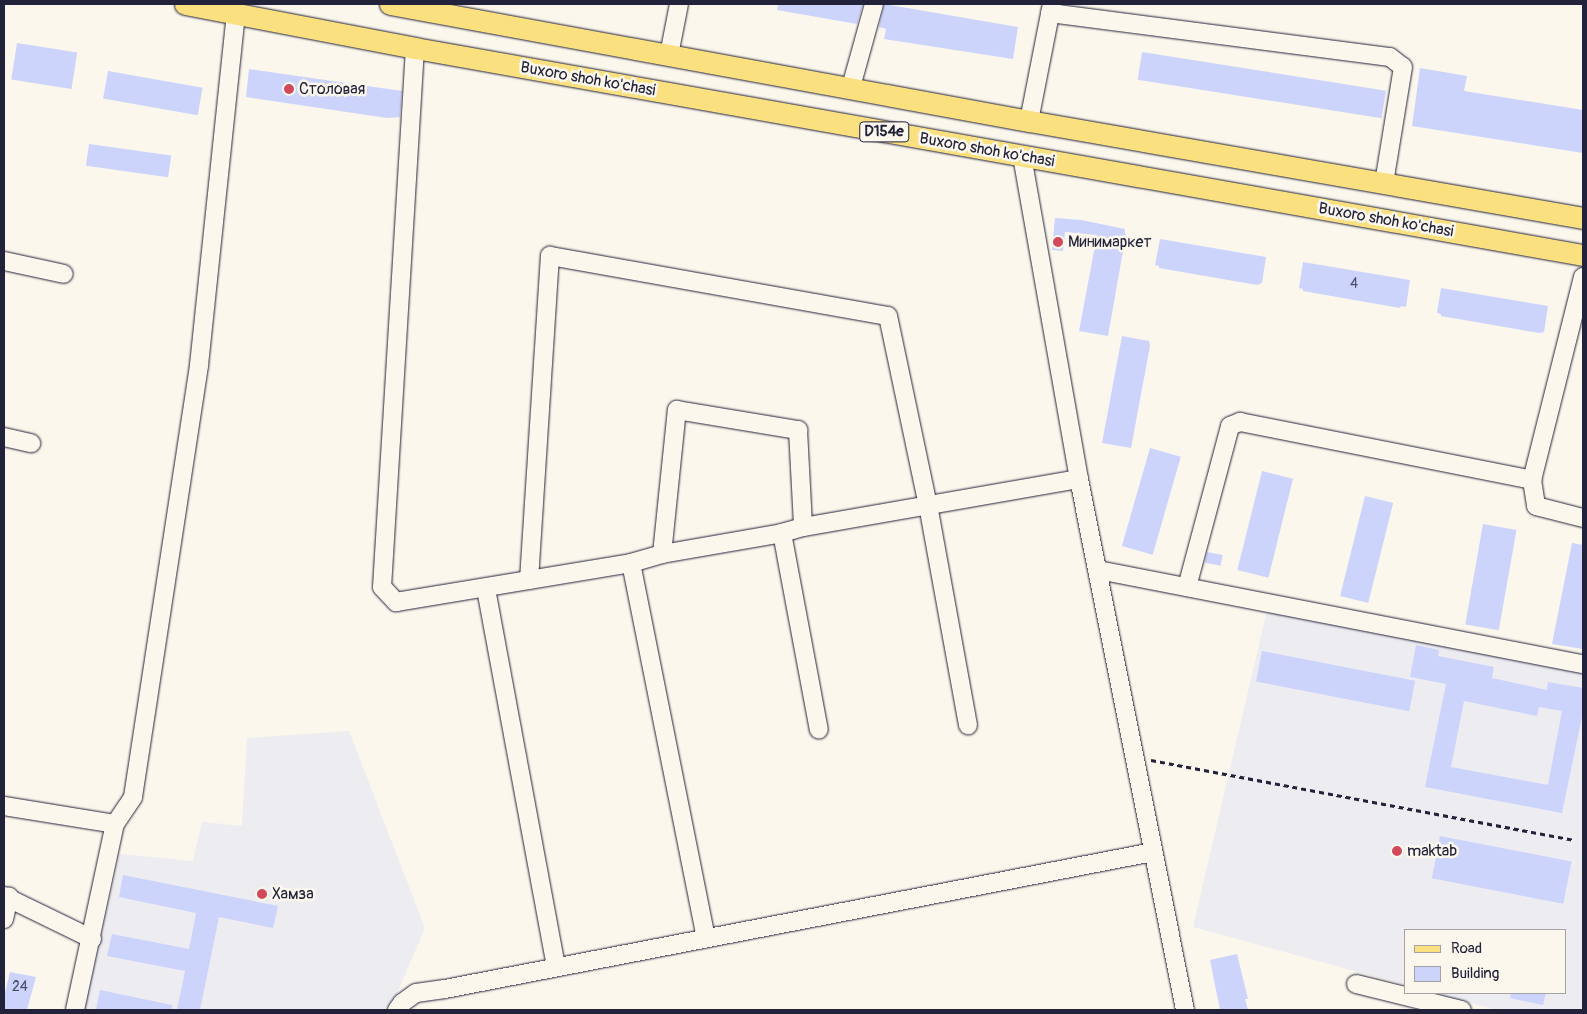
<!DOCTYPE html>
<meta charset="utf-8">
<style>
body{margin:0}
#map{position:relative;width:1587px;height:1014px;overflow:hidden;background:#fbf7ec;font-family:Pangolin,sans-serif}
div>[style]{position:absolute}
.built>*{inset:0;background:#edecf1}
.building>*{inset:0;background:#ccd4fc;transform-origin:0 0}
.path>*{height:2.5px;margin-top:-1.25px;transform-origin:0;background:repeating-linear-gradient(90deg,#22223b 0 5px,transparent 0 9px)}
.roads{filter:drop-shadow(0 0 1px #22223b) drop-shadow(0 0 1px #22223b)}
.minor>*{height:18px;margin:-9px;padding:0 9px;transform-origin:9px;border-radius:9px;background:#fbf7ec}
.major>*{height:21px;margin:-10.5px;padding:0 10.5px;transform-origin:10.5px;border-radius:10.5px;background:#fbe080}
.dots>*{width:14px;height:14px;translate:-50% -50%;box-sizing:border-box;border:2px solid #fbf7ec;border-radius:50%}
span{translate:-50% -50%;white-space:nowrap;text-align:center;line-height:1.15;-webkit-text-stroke:5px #fbf7ec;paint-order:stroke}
.number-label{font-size:14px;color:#4c4e6b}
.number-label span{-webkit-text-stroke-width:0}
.shield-label span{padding:1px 4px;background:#fbf7ec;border:1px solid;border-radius:4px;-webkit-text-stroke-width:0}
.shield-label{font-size:15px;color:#22223b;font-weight:700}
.street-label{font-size:16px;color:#22223b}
.poi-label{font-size:16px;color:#22223b}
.left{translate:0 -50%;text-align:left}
.frame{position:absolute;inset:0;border:5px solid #22223b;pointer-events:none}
.legend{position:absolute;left:1404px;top:929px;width:162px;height:65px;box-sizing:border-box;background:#fbf7ec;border:1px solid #a4a2a5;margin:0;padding:6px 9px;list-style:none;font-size:15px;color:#22223b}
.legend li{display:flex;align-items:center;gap:10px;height:25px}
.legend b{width:25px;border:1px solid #a4a2a5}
</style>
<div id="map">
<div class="built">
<i style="clip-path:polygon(1268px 606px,1583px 669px,1583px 1010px,1497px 1010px,1433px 993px,1566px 993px,1566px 930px,1406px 930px,1406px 985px,1193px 927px)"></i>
<i style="clip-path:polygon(349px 731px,425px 928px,390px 1010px,84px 1010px,120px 854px,193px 861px,202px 822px,242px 826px,247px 738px)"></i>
</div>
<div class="building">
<i style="clip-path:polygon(778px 4px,863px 4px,857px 24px,777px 10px)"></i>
<i style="clip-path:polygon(884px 4px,1018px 27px,1013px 59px,884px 39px,886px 29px,879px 27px)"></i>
<i style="left:17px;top:43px;width:61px;height:37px;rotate:9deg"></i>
<i style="left:1142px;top:52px;width:247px;height:28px;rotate:9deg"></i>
<i style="clip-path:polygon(1420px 68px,1467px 76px,1464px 91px,1583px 110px,1583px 153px,1412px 126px)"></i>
<i style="clip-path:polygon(249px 69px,402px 91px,400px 117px,387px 118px,246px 97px)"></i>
<i style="left:108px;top:71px;width:96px;height:28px;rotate:10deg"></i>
<i style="left:89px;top:144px;width:83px;height:22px;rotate:8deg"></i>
<i style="clip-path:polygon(1055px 218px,1081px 220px,1125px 229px,1125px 234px,1126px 234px,1108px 336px,1079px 331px,1097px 235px,1065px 232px,1063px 251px,1052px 250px)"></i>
<i style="clip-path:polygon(1160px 239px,1266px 257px,1262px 283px,1257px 285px,1159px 268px,1159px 266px,1155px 265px)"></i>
<i style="clip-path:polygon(1303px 262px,1410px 280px,1406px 307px,1401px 306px,1400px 308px,1303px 291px,1303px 289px,1299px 288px)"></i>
<i style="clip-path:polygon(1441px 288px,1548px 306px,1544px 332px,1539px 333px,1441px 316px,1441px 314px,1437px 313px)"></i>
<i style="clip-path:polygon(1122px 336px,1149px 341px,1150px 346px,1131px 448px,1102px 443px)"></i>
<i style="left:1150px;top:448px;width:32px;height:102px;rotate:16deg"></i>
<i style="left:1262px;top:471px;width:32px;height:102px;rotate:14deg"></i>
<i style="left:1365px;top:496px;width:29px;height:103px;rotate:14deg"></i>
<i style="left:1483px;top:524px;width:34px;height:102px;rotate:10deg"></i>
<i style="clip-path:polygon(1572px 543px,1583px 545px,1583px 649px,1552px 644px)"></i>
<i style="left:1207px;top:552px;width:16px;height:11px;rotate:11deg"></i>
<i style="clip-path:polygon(evenodd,1416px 645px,1439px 650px,1438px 656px,1494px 667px,1492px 678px,1547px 690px,1548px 682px,1583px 688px,1583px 712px,1562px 813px,1425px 787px,1446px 684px,1410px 677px,1416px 645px,1464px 701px,1537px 716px,1539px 707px,1562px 711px,1548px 785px,1451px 767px,1464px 701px)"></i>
<i style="left:1262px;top:651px;width:156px;height:31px;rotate:11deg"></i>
<i style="left:1440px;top:836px;width:134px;height:43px;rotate:11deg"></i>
<i style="clip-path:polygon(123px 875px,278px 906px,273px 928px,219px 917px,200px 1010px,177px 1010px,185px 971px,107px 956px,112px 934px,189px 949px,196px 913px,119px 897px)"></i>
<i style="clip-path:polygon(1237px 954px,1248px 999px,1245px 999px,1248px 1010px,1220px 1010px,1210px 960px)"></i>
<i style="clip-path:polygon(10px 972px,36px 977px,27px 1010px,4px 1010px,4px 997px)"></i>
<i style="clip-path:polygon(100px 990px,172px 1005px,172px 1010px,96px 1010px)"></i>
<i style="clip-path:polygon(1511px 993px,1546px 993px,1543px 1005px,1510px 998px)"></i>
</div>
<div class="path">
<i style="left:1151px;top:760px;width:431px;rotate:10.7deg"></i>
</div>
<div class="roads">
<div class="minor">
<i style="left:1050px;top:13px;width:343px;rotate:7.4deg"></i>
<i style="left:1390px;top:57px;width:16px;rotate:38deg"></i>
<i style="left:1403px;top:67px;width:118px;rotate:99.3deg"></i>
<i style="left:415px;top:48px;width:540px;rotate:93.5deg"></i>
<i style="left:382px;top:587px;width:21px;rotate:47deg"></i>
<i style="left:396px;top:602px;width:238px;rotate:-9.4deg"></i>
<i style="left:631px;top:563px;width:32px;rotate:-16deg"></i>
<i style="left:662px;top:554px;width:122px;rotate:-9.9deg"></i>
<i style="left:782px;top:533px;width:22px;rotate:-16deg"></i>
<i style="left:803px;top:527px;width:280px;rotate:-9.9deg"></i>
<i style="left:669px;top:55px;width:52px;rotate:-78.9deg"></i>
<i style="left:851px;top:87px;width:86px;rotate:-74.5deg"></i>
<i style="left:1029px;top:121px;width:119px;rotate:-78.9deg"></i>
<i style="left:1022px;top:156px;width:328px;rotate:80deg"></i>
<i style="left:1079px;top:479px;width:541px;rotate:78.71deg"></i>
<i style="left:4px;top:261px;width:61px;rotate:12.2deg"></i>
<i style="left:1583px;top:277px;width:209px;rotate:104.1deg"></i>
<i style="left:1532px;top:480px;width:26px;rotate:81deg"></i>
<i style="left:1536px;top:506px;width:49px;rotate:14.3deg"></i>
<i style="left:4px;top:437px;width:28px;rotate:13deg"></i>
<i style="left:782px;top:533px;width:200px;rotate:79.4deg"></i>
<i style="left:662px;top:554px;width:145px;rotate:-84.1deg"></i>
<i style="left:677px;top:410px;width:123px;rotate:9.4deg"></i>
<i style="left:798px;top:430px;width:97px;rotate:87deg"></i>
<i style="left:631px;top:563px;width:382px;rotate:78.7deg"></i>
<i style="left:1098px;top:570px;width:494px;rotate:11deg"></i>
<i style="left:529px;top:580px;width:325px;rotate:-86.3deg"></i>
<i style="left:550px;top:256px;width:343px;rotate:10.1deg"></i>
<i style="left:888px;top:316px;width:193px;rotate:78.1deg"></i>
<i style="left:928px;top:505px;width:224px;rotate:79.7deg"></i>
<i style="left:1187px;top:587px;width:167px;rotate:-75deg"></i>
<i style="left:1230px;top:426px;width:11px;rotate:-22deg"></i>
<i style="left:1240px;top:422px;width:298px;rotate:11.2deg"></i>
<i style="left:486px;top:589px;width:384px;rotate:79.5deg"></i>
<i style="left:4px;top:806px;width:112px;rotate:9.2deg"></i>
<i style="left:4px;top:896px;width:98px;rotate:26deg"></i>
<i style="left:4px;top:919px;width:23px;rotate:-77deg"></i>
<i style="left:1356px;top:984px;width:109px;rotate:13.8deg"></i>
<i style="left:75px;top:1010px;width:190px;rotate:-77.9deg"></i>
<i style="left:115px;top:824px;width:32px;rotate:-56deg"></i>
<i style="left:133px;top:797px;width:437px;rotate:-81.3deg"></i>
<i style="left:199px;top:365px;width:353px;rotate:-84deg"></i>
<i style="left:397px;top:1010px;width:9px;rotate:-54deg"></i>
<i style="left:402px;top:1003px;width:17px;rotate:-36deg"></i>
<i style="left:416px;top:993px;width:29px;rotate:-8deg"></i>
<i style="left:445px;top:989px;width:721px;rotate:-10.95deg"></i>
</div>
<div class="major">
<i style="left:185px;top:4px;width:234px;rotate:10.8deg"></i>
<i style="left:415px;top:48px;width:1186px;rotate:10.05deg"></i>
<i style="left:390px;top:4px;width:650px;rotate:10.38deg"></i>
<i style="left:1029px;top:121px;width:562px;rotate:9.93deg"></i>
</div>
</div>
<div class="dots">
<i style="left:289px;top:89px;background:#d1495b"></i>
<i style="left:1058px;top:242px;background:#d1495b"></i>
<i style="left:1397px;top:851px;background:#d1495b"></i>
<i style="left:262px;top:894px;background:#d1495b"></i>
</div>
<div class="number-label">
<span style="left:1354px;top:284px">4</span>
<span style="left:20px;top:987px">24</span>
</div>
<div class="shield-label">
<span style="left:884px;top:132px">D154e</span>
</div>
<div class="street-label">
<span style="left:588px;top:79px;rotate:10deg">Buxoro shoh ko'chasi</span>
<span style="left:987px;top:150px;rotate:10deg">Buxoro shoh ko'chasi</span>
<span style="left:1386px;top:220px;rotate:10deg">Buxoro shoh ko'chasi</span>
</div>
<div class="poi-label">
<span class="left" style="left:299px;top:89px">Столовая</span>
<span class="left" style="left:1068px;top:242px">Минимаркет</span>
<span class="left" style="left:1407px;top:851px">maktab</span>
<span class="left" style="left:272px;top:894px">Хамза</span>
</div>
<div class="frame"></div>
<ul class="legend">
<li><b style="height:6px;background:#fbe080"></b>Road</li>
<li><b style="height:14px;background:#ccd4fc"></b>Building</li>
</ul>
</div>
